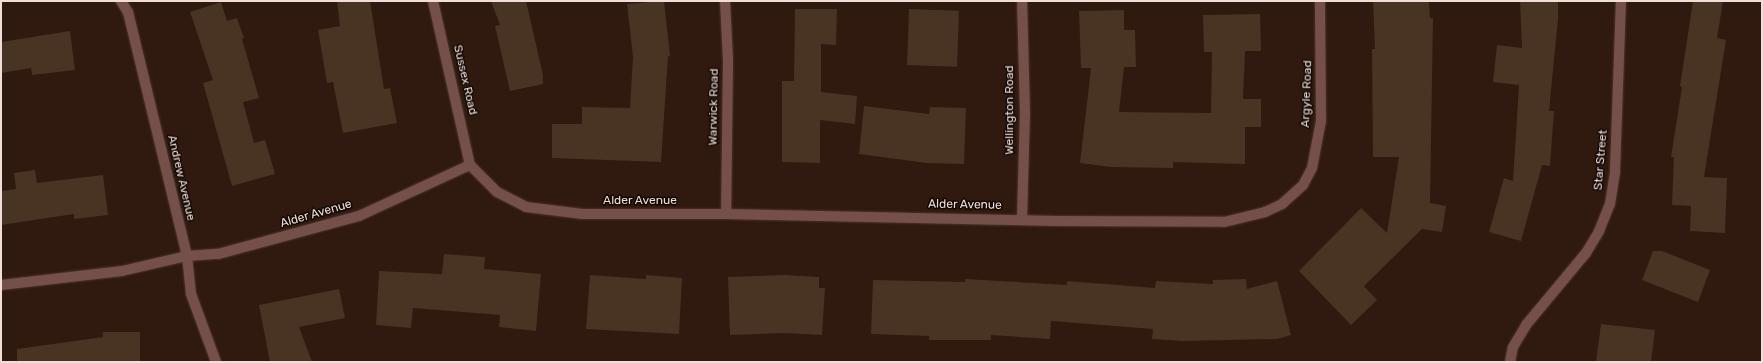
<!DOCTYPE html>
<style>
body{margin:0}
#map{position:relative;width:1763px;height:363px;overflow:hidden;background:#30190e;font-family:Rubik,sans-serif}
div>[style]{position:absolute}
.building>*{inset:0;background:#493322;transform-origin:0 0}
.roads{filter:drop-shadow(0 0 1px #4b352a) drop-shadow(0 0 1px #4b352a)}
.minor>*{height:10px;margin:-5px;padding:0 5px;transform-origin:5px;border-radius:5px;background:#75504b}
span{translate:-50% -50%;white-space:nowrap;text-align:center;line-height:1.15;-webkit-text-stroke:3px #110704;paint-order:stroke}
.street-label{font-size:12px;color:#f0dfd7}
.frame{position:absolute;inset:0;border:2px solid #f0dfd7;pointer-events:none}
</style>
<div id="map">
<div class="building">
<i style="clip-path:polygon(337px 1px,370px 1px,384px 89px,390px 88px,397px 123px,343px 133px,333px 82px,327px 83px,318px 30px,340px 26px)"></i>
<i style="clip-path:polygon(491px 1px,526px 1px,543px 75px,543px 84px,510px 91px,495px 26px,500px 25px)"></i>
<i style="clip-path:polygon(664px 1px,670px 56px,668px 56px,661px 162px,552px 158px,552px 124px,582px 124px,582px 107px,630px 108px,633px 57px,627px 4px)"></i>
<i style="clip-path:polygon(1373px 1px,1429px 1px,1430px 18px,1433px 18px,1430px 203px,1446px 206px,1442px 232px,1422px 229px,1364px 286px,1377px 300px,1351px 325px,1299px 271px,1361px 208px,1387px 233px,1399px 157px,1373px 157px,1372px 49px,1375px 49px)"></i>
<i style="clip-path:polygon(1520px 1px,1558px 1px,1558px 19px,1549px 111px,1554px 111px,1550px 166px,1542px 165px,1521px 241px,1489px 232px,1504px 178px,1513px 181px,1519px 85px,1493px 82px,1497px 45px,1522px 48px)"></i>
<i style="clip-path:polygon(1693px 1px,1723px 1px,1717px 38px,1726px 40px,1704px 177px,1727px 178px,1725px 233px,1690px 231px,1691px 206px,1672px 205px,1674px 157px,1671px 157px,1682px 87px,1680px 86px)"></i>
<i style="clip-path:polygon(221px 2px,227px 21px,237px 18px,244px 38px,242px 39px,259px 98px,243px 102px,254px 143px,265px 140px,275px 174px,232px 186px,203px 83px,213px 80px,190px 12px)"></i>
<i style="clip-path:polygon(795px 9px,837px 9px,836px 45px,821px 44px,821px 92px,857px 96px,855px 124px,820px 120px,820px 163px,782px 162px,782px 81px,794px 81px)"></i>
<i style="left:909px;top:9px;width:50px;height:56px;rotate:2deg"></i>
<i style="clip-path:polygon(1124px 10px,1124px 30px,1135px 30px,1136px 67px,1124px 67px,1119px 112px,1211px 113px,1212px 52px,1204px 52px,1203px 15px,1260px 14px,1261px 51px,1245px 51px,1243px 99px,1261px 99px,1261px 127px,1245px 127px,1245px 164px,1173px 162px,1173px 168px,1111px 167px,1080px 163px,1091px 68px,1081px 68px,1079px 11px)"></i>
<i style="clip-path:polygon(70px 31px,75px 70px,32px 75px,31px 68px,1px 73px,1px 42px)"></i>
<i style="clip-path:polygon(864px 106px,929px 114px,930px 107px,966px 108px,964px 164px,927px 163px,859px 154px)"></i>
<i style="clip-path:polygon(35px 170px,37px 183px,103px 175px,108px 215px,74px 219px,74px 214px,1px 225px,1px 191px,16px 189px,14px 173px)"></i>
<i style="clip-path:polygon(1653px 251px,1662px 251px,1710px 270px,1698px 302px,1642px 280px)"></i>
<i style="clip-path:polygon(444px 254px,485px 257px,484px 269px,541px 274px,536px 331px,499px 327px,500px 315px,413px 308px,411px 328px,376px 325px,379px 271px,442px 274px)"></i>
<i style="clip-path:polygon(590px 275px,646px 279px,646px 275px,682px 278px,679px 334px,586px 329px)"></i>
<i style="clip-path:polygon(785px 275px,819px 277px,819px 288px,825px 288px,822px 335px,784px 333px,730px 335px,728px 277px)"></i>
<i style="clip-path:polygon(965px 279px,1067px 285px,1067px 281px,1155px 288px,1156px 281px,1213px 284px,1213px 280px,1246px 279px,1247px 289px,1277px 281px,1291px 335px,1277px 339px,1183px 341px,1152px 339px,1153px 329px,1051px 321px,1050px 339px,991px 335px,991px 340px,929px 340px,929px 336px,871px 334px,873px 280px,965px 282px)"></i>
<i style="clip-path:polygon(339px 289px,345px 318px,299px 327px,312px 362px,270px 362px,259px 305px)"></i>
<i style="clip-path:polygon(1601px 324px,1655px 330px,1651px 362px,1596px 362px)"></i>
<i style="clip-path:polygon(103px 332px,140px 332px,140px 362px,17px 362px,17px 349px,103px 337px)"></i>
</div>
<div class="roads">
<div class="minor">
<i style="left:121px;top:1px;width:13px;rotate:58deg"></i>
<i style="left:128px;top:12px;width:251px;rotate:76.4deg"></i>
<i style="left:187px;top:256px;width:38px;rotate:84deg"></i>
<i style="left:191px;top:294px;width:72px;rotate:69.8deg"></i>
<i style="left:433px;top:1px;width:168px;rotate:77.3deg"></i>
<i style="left:725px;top:1px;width:59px;rotate:87.1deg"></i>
<i style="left:728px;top:60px;width:154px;rotate:90.7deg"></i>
<i style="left:1022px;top:219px;width:106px;rotate:-88.4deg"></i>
<i style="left:1025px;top:113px;width:112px;rotate:-91.5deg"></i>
<i style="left:1px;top:285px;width:122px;rotate:-6.6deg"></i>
<i style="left:122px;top:271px;width:67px;rotate:-13deg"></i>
<i style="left:187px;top:256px;width:31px;rotate:-4deg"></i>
<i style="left:218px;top:254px;width:146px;rotate:-15.1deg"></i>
<i style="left:359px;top:216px;width:122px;rotate:-24.7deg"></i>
<i style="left:470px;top:165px;width:38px;rotate:45deg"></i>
<i style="left:497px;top:192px;width:33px;rotate:27deg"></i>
<i style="left:526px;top:207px;width:57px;rotate:7deg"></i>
<i style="left:583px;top:214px;width:143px"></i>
<i style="left:726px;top:214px;width:331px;rotate:1.2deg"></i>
<i style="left:1057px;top:221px;width:167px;rotate:0.3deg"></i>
<i style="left:1224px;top:222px;width:42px;rotate:-13.7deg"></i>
<i style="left:1265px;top:212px;width:19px;rotate:-25deg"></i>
<i style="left:1282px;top:204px;width:28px;rotate:-42deg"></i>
<i style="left:1303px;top:185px;width:19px;rotate:-62deg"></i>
<i style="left:1312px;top:168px;width:48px;rotate:-79.2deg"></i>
<i style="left:1321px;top:121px;width:120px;rotate:-90.5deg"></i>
<i style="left:1510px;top:362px;width:15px;rotate:-79deg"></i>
<i style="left:1513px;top:347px;width:26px;rotate:-59deg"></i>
<i style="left:1526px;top:325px;width:94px;rotate:-50.2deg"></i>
<i style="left:1586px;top:253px;width:26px;rotate:-59deg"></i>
<i style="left:1599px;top:231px;width:29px;rotate:-68deg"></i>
<i style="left:1610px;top:204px;width:33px;rotate:-81deg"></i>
<i style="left:1615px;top:171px;width:170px;rotate:-88deg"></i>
</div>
</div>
<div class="street-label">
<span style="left:465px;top:80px;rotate:77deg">Sussex Road</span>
<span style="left:1307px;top:94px;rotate:-88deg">Argyle Road</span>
<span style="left:714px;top:107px;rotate:-89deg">Warwick Road</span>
<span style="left:1010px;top:110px;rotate:-90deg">Wellington Road</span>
<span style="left:1601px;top:160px;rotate:-85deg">Star Street</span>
<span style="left:181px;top:178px;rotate:77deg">Andrew Avenue</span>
<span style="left:640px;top:201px">Alder Avenue</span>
<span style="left:965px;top:205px;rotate:1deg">Alder Avenue</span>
<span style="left:316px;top:214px;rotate:-16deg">Alder Avenue</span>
</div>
<div class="frame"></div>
</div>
